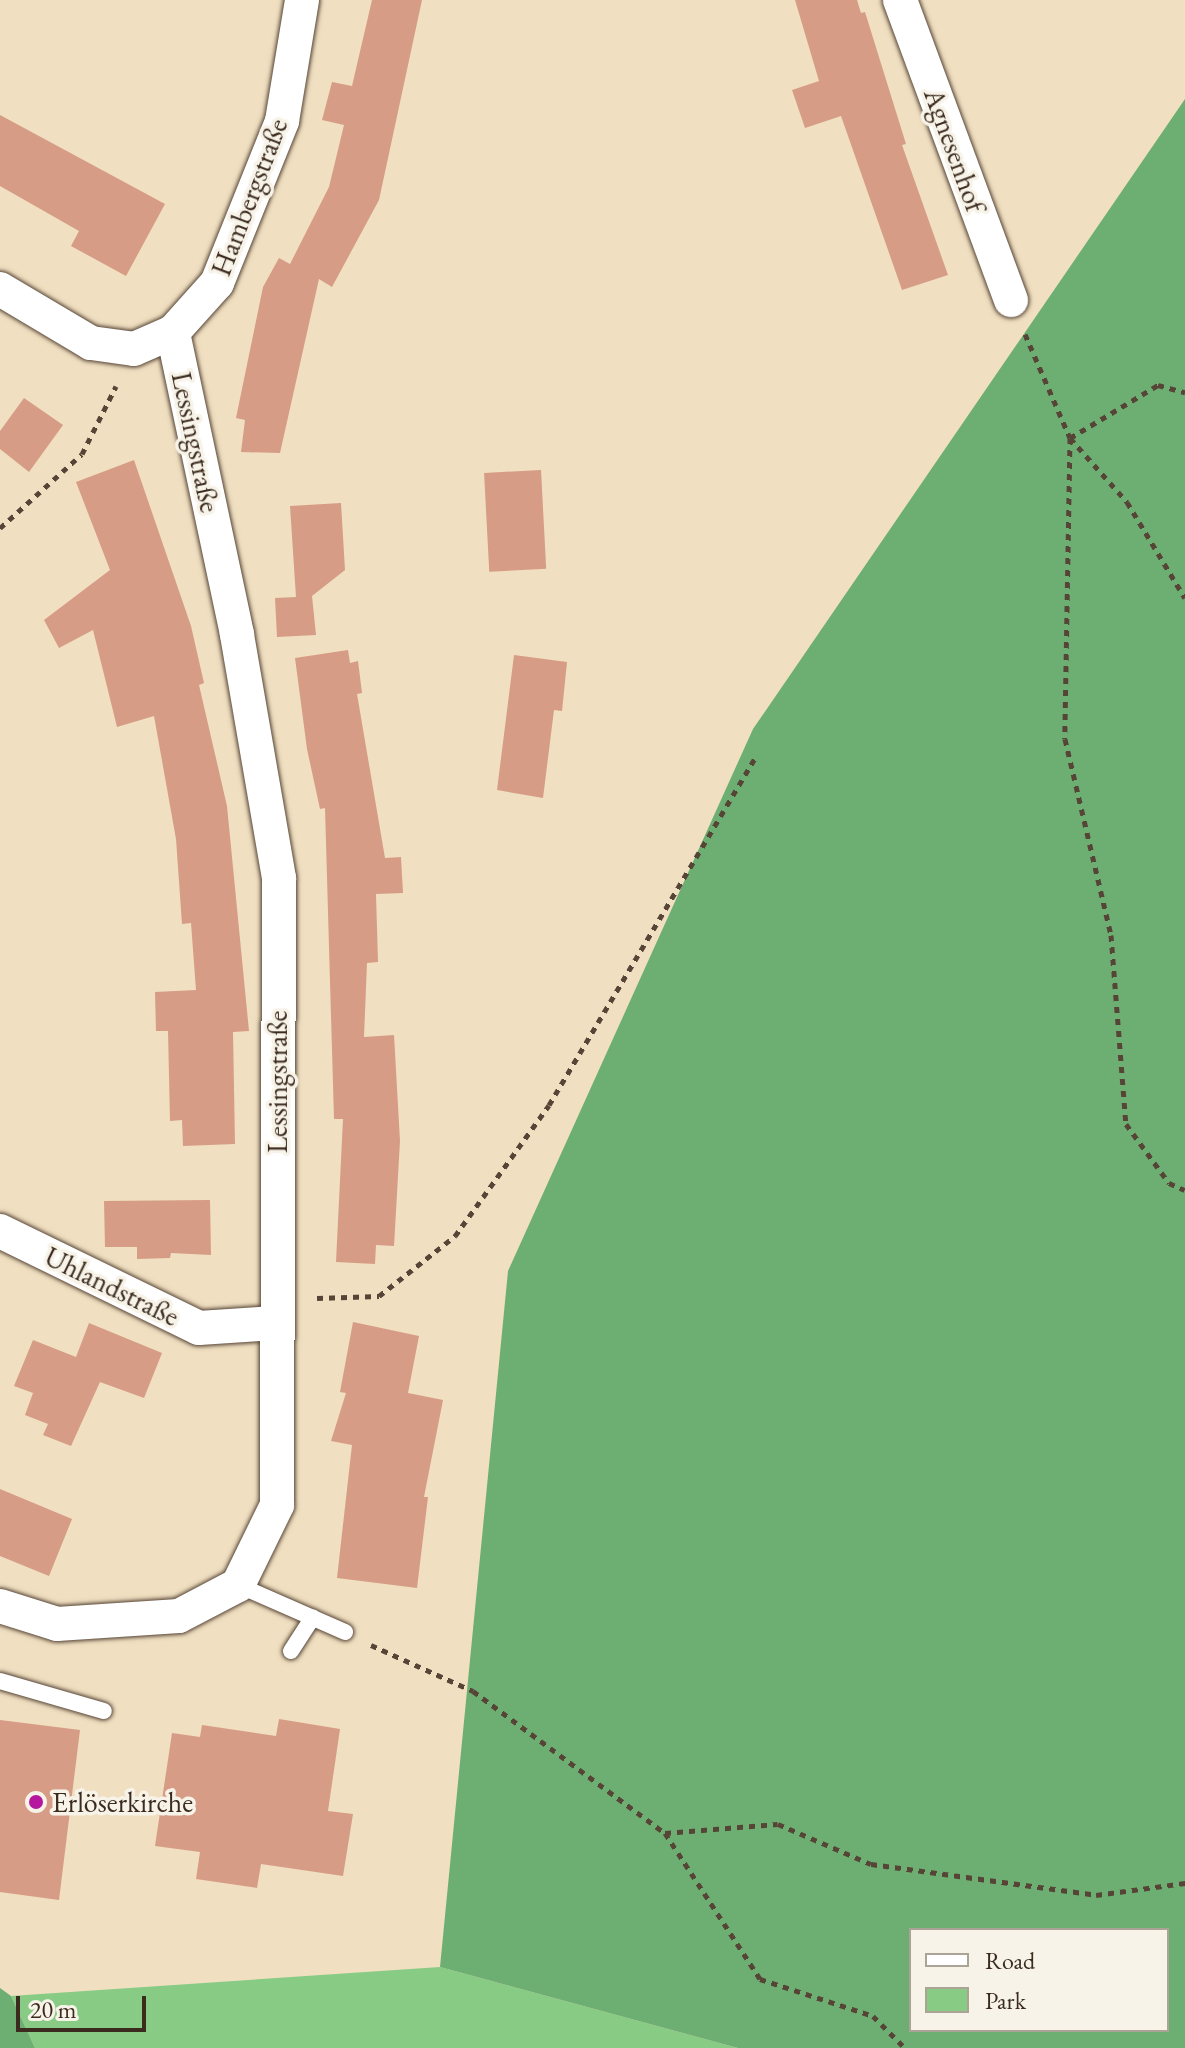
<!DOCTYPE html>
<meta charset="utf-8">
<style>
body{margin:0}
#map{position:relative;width:1185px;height:2048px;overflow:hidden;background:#f0dfc0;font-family:"EB Garamond",serif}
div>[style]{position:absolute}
.green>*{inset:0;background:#87cb85}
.forest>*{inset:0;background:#6daf72}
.building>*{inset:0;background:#d69c86;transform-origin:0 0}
.path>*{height:5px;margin-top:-2.5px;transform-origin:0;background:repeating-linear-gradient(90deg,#564536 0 6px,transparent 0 12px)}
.roads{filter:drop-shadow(0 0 2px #564536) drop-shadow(0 0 2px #564536)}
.service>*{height:16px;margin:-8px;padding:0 8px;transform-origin:8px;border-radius:8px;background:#fff}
.minor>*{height:34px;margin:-17px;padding:0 17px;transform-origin:17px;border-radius:17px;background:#fff}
.dots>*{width:22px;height:22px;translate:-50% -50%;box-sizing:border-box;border:4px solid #f7f3e8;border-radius:50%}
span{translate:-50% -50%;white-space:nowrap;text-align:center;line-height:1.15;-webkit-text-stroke:7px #f7f3e8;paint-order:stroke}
.street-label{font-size:28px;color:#3b2a1e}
.poi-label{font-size:28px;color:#3b2a1e}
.left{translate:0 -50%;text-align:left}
.legend{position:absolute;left:909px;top:1928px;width:260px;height:104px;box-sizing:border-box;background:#f7f3e8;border:2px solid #aca397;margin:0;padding:10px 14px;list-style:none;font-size:24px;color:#3b2a1e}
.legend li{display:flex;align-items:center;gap:16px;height:40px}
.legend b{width:40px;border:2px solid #aca397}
.scale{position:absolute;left:16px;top:1996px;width:130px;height:36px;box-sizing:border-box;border:4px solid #3b2a1e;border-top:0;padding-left:10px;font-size:24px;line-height:28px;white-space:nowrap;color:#3b2a1e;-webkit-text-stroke:6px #f7f3e8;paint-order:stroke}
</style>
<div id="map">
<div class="green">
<i style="clip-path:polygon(440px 1967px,738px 2048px,35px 2048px,11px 1996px)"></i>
</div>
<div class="forest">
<i style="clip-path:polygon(evenodd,1185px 99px,1185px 2048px,738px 2048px,440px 1967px,508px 1271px,753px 729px,1185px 99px,1167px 1930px,1167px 2030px,911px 2030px,911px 1930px,1167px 1930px)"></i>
<i style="clip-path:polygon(0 1988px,11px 1996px,35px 2048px,0 2048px)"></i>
</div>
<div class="building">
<i style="clip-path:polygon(372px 0,422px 0,379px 200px,332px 287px,319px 279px,280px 453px,241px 452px,245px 420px,236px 418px,263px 287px,279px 258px,290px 264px,329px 187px,344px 125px,322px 120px,332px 82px,352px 86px)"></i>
<i style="clip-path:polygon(795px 0,857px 0,861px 13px,865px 12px,906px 144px,902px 145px,948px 275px,902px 290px,841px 116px,805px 128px,792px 90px,819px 81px)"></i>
<i style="clip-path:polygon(0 115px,165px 204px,126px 276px,71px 246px,79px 231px,0 186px)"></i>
<i style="clip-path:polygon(24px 398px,63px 425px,29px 472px,0 449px,0 431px)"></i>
<i style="clip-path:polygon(134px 460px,191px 626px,204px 683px,199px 685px,227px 806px,249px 1031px,233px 1032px,235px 1144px,183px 1146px,182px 1120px,170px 1121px,168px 1031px,156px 1031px,155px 992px,196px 990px,191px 923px,182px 924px,176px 839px,154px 716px,117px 727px,93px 630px,59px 648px,44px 620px,110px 570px,76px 482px)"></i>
<i style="left:541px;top:470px;width:99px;height:57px;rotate:87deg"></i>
<i style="clip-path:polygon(341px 503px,345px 570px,312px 596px,316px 635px,277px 637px,275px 598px,296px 597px,290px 506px)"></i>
<i style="clip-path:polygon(348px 650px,350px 663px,358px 661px,362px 693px,357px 694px,385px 858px,401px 857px,403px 893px,376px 894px,378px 962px,367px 963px,364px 1037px,394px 1035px,400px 1141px,394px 1246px,376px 1245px,375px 1264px,336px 1262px,343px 1119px,334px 1119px,325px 808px,320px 809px,307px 749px,295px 658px)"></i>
<i style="clip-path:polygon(514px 655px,567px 662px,562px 711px,554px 710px,543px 798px,497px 790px)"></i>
<i style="clip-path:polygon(210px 1200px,211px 1255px,171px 1253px,170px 1258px,137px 1259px,137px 1247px,105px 1247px,104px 1201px)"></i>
<i style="clip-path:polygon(353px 1322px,419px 1336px,408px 1393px,443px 1400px,424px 1497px,428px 1497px,417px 1588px,337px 1578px,352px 1445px,331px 1441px,346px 1393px,340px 1392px)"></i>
<i style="clip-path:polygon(89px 1323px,162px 1353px,144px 1398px,100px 1382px,71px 1446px,43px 1435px,48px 1424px,25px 1415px,33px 1393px,14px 1386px,33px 1340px,76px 1357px)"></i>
<i style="clip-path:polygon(0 1489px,72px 1519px,49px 1576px,0 1556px)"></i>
<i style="clip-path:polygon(279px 1719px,340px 1729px,328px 1811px,353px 1814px,343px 1876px,261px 1864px,257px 1888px,196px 1879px,200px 1852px,155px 1846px,172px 1733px,200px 1737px,202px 1725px,276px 1736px)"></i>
<i style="clip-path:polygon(0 1720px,80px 1730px,59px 1900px,0 1892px)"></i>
</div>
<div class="path">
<i style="left:1025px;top:334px;width:113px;rotate:66.6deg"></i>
<i style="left:1070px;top:438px;width:86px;rotate:48.3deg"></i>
<i style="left:1127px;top:502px;width:112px;rotate:58.9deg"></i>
<i style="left:1070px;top:438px;width:301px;rotate:91deg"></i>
<i style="left:1065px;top:739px;width:201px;rotate:76.8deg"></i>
<i style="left:1111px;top:935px;width:190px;rotate:85.5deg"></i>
<i style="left:1126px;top:1124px;width:73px;rotate:53.9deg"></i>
<i style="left:1169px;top:1183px;width:17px;rotate:24deg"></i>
<i style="left:1070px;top:438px;width:103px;rotate:-31.1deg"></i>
<i style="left:1158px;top:385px;width:28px;rotate:15deg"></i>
<i style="left:0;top:528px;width:110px;rotate:-42.1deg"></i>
<i style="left:82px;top:454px;width:76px;rotate:-63.4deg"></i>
<i style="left:317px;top:1298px;width:62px;rotate:-1.8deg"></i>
<i style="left:379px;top:1296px;width:97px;rotate:-38.3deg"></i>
<i style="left:455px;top:1236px;width:161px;rotate:-54.3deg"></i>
<i style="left:549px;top:1105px;width:404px;rotate:-59.3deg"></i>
<i style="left:371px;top:1645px;width:112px;rotate:24.3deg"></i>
<i style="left:473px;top:1691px;width:239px;rotate:36.5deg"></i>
<i style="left:665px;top:1833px;width:174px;rotate:56.9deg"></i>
<i style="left:760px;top:1979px;width:119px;rotate:18.1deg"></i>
<i style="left:873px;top:2016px;width:45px;rotate:45deg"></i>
<i style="left:665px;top:1833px;width:113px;rotate:-4.6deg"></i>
<i style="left:778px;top:1824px;width:101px;rotate:23.3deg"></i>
<i style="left:871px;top:1864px;width:227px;rotate:7.8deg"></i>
<i style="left:1096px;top:1895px;width:90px;rotate:-7.7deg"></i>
</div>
<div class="roads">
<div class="service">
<i style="left:238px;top:1585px;width:117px;rotate:23.7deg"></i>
<i style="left:291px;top:1651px;width:40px;rotate:-57.1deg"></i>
<i style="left:0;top:1681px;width:108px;rotate:16.1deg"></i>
</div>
<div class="minor">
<i style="left:900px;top:0;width:320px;rotate:69.7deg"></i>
<i style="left:0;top:289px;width:106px;rotate:30.7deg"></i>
<i style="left:91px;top:343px;width:43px;rotate:7.9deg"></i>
<i style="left:134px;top:349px;width:43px;rotate:-23.6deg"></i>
<i style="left:173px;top:332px;width:66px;rotate:-48.1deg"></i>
<i style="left:217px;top:283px;width:175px;rotate:-68.1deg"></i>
<i style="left:282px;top:121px;width:123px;rotate:-80.6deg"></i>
<i style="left:0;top:1231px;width:221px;rotate:26deg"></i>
<i style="left:199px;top:1328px;width:76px;rotate:-3.8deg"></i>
<i style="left:0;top:1606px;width:60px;rotate:17.5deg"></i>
<i style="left:57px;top:1624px;width:122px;rotate:-3.8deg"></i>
<i style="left:179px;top:1616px;width:67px;rotate:-27.7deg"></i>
<i style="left:238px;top:1585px;width:89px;rotate:-64deg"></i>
<i style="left:277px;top:1505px;width:627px;rotate:-89.82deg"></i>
<i style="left:279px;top:878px;width:248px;rotate:-99.8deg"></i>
<i style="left:237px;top:634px;width:309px;rotate:-102deg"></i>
</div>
</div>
<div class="dots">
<i style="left:36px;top:1802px;background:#b5179e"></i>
</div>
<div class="street-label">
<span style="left:955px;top:150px;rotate:70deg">Agnesenhof</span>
<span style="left:249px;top:197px;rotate:-69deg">Hambergstraße</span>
<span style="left:196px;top:442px;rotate:78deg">Lessingstraße</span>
<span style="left:277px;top:1082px;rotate:-90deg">Lessingstraße</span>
<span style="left:112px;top:1286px;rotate:26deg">Uhlandstraße</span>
</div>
<div class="poi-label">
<span class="left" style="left:52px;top:1802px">Erlöserkirche</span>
</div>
<ul class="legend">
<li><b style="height:10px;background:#fff"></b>Road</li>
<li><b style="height:22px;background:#87cb85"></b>Park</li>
</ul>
<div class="scale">20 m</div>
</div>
